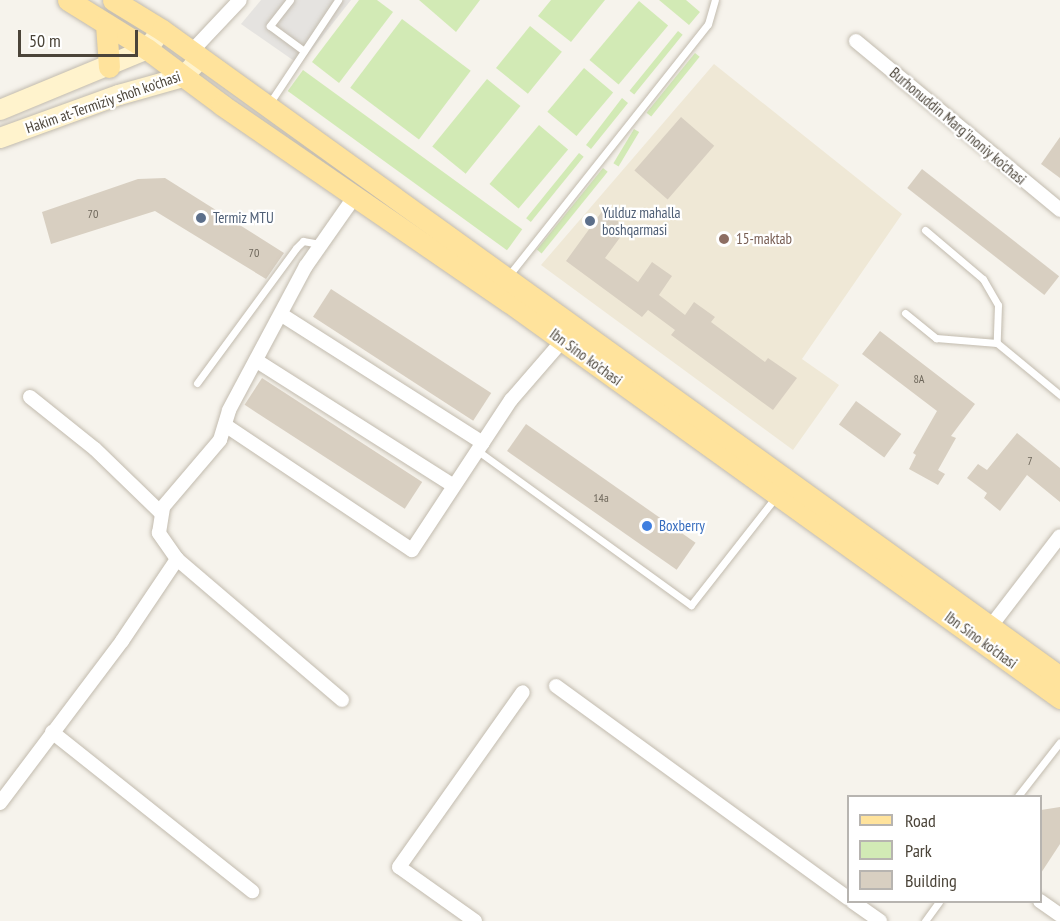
<!DOCTYPE html>
<style>
body{margin:0}
#map{position:relative;width:1060px;height:921px;overflow:hidden;background:#f6f3ec;font-family:"PT Sans Narrow",sans-serif}
div>[style]{position:absolute}
.education>*{inset:0;background:#efe8d6}
.green>*{inset:0;background:#d2eab5;transform-origin:0 0}
.parking>*{inset:0;background:#e5e3e0}
.building>*{inset:0;background:#d8cfc1;transform-origin:0 0}
.roads{filter:drop-shadow(0 0 2px #c2bbae) drop-shadow(0 0 2px #c2bbae)}
.service>*{height:7px;margin:-3.5px;padding:0 3.5px;transform-origin:3.5px;border-radius:3.5px;background:#fff}
.minor>*{height:14px;margin:-7px;padding:0 7px;transform-origin:7px;border-radius:7px;background:#fff}
.secondary>*{height:20px;margin:-10px;padding:0 10px;transform-origin:10px;border-radius:10px;background:#fff3cd}
.primary>*{height:21px;margin:-10.5px;padding:0 10.5px;transform-origin:10.5px;border-radius:10.5px;background:#ffe39c}
.dots>*{width:16px;height:16px;translate:-50% -50%;box-sizing:border-box;border:3px solid #fff;border-radius:50%}
span{translate:-50% -50%;white-space:nowrap;text-align:center;line-height:1.15;-webkit-text-stroke:4.5px #fff;paint-order:stroke}
.number-label{font-size:12px;color:#6e675b}
.number-label span{-webkit-text-stroke-width:0}
.street-label{font-size:15px;color:#4b4439}
.service-label{font-size:15px;color:#4e5e75}
.left{translate:0 -50%;text-align:left}
.education-label{font-size:15px;color:#785e54}
.shop-label{font-size:15px;color:#366cbe}
.legend{position:absolute;left:847px;top:795px;width:195px;height:108px;box-sizing:border-box;background:#fff;border:2px solid #b7b4b0;margin:0;padding:8px 10px;list-style:none;font-size:18px;color:#4b4439}
.legend li{display:flex;align-items:center;gap:12px;height:30px}
.legend b{width:30px;border:2px solid #b7b4b0}
.scale{position:absolute;left:18px;top:30px;width:120px;height:27px;box-sizing:border-box;border:3px solid #4b4439;border-top:0;padding-left:8px;font-size:18px;line-height:21px;white-space:nowrap;color:#4b4439;-webkit-text-stroke:4px #fff;paint-order:stroke}
</style>
<div id="map">
<div class="education">
<i style="clip-path:polygon(714px 64px,902px 214px,802px 359px,839px 385px,793px 450px,541px 265px)"></i>
</div>
<div class="green">
<i style="clip-path:polygon(359px 0,377px 0,393px 12px,339px 83px,312px 62px)"></i>
<i style="clip-path:polygon(419px 0,480px 0,456px 32px)"></i>
<i style="clip-path:polygon(551px 0,605px 0,571px 42px,538px 16px)"></i>
<i style="clip-path:polygon(659px 0,686px 0,700px 12px,689px 25px)"></i>
<i style="left:639px;top:1px;width:38px;height:77px;rotate:40deg"></i>
<i style="left:402px;top:19px;width:86px;height:86px;rotate:37deg"></i>
<i style="left:530px;top:26px;width:41px;height:54px;rotate:39deg"></i>
<i style="left:678px;top:31px;width:6px;height:77px;rotate:39deg"></i>
<i style="left:695px;top:53px;width:6px;height:77px;rotate:39deg"></i>
<i style="left:584px;top:68px;width:38px;height:57px;rotate:40deg"></i>
<i style="left:303px;top:70px;width:271px;height:26px;rotate:36deg"></i>
<i style="left:487px;top:79px;width:43px;height:87px;rotate:39deg"></i>
<i style="clip-path:polygon(622px 98px,628px 103px,591px 149px,586px 145px)"></i>
<i style="left:539px;top:125px;width:38px;height:77px;rotate:40deg"></i>
<i style="left:634px;top:129px;width:6px;height:40px;rotate:31deg"></i>
<i style="left:579px;top:153px;width:6px;height:84px;rotate:39deg"></i>
<i style="left:603px;top:168px;width:6px;height:105px;rotate:39deg"></i>
</div>
<div class="parking">
<i style="clip-path:polygon(261px 0,351px 0,300px 65px,241px 24px)"></i>
</div>
<div class="building">
<i style="left:681px;top:117px;width:44px;height:71px;rotate:41deg"></i>
<i style="clip-path:polygon(1060px 137px,1060px 178px,1041px 164px)"></i>
<i style="left:922px;top:169px;width:174px;height:24px;rotate:38deg"></i>
<i style="clip-path:polygon(165px 178px,284px 253px,266px 279px,155px 211px,51px 244px,42px 212px,138px 179px)"></i>
<i style="clip-path:polygon(603px 210px,627px 228px,605px 258px,638px 282px,652px 262px,672px 276px,659px 295px,685px 315px,694px 302px,715px 317px,711px 322px,765px 362px,768px 358px,797px 378px,773px 410px,671px 335px,675px 330px,648px 310px,642px 317px,566px 261px)"></i>
<i style="left:331px;top:289px;width:191px;height:33px;rotate:33deg"></i>
<i style="clip-path:polygon(880px 331px,975px 404px,951px 436px,956px 438px,938px 470px,945px 474px,938px 485px,909px 469px,916px 455px,913px 453px,937px 411px,862px 354px)"></i>
<i style="left:262px;top:378px;width:191px;height:32px;rotate:33deg"></i>
<i style="left:856px;top:401px;width:56px;height:29px;rotate:36deg"></i>
<i style="left:526px;top:424px;width:207px;height:33px;rotate:35deg"></i>
<i style="clip-path:polygon(1017px 433px,1060px 468px,1060px 502px,1027px 475px,1000px 511px,984px 498px,987px 493px,967px 478px,978px 464px,987px 470px)"></i>
<i style="clip-path:polygon(1060px 807px,1060px 844px,1041px 873px,1041px 810px)"></i>
</div>
<div class="roads">
<div class="service">
<i style="left:290px;top:0;width:33px;rotate:128deg"></i>
<i style="left:270px;top:26px;width:42px;rotate:36.3deg"></i>
<i style="left:269px;top:104px;width:125px;rotate:-56.4deg"></i>
<i style="left:925px;top:230px;width:76px;rotate:40.2deg"></i>
<i style="left:983px;top:279px;width:30px;rotate:60deg"></i>
<i style="left:998px;top:305px;width:38px;rotate:92deg"></i>
<i style="left:509px;top:275px;width:320px;rotate:-51.6deg"></i>
<i style="left:708px;top:24px;width:25px;rotate:-74deg"></i>
<i style="left:905px;top:313px;width:40px;rotate:39deg"></i>
<i style="left:936px;top:338px;width:61px;rotate:4.7deg"></i>
<i style="left:997px;top:343px;width:82px;rotate:39.5deg"></i>
<i style="left:197px;top:383px;width:167px;rotate:-53.7deg"></i>
<i style="left:296px;top:248px;width:10px;rotate:-45deg"></i>
<i style="left:303px;top:241px;width:17px;rotate:10deg"></i>
<i style="left:478px;top:451px;width:263px;rotate:35.9deg"></i>
<i style="left:691px;top:605px;width:136px;rotate:-51.9deg"></i>
<i style="left:1018px;top:796px;width:68px;rotate:-52.1deg"></i>
<i style="left:925px;top:921px;width:24px;rotate:-54deg"></i>
</div>
<div class="minor">
<i style="left:856px;top:41px;width:265px;rotate:39.6deg"></i>
<i style="left:191px;top:52px;width:71px;rotate:-46.7deg"></i>
<i style="left:282px;top:315px;width:238px;rotate:32.5deg"></i>
<i style="left:257px;top:361px;width:233px;rotate:32.4deg"></i>
<i style="left:30px;top:397px;width:83px;rotate:38.7deg"></i>
<i style="left:95px;top:449px;width:91px;rotate:44.1deg"></i>
<i style="left:225px;top:425px;width:225px;rotate:33.8deg"></i>
<i style="left:412px;top:550px;width:180px;rotate:-56.6deg"></i>
<i style="left:511px;top:400px;width:79px;rotate:-49.1deg"></i>
<i style="left:177px;top:559px;width:217px;rotate:40.5deg"></i>
<i style="left:991px;top:626px;width:113px;rotate:-52.5deg"></i>
<i style="left:556px;top:686px;width:361px;rotate:36deg"></i>
<i style="left:52px;top:732px;width:256px;rotate:38.5deg"></i>
<i style="left:0;top:803px;width:203px;rotate:-53deg"></i>
<i style="left:122px;top:641px;width:99px;rotate:-56.1deg"></i>
<i style="left:177px;top:559px;width:32px;rotate:-125deg"></i>
<i style="left:159px;top:533px;width:26px;rotate:-81deg"></i>
<i style="left:163px;top:507px;width:88px;rotate:-49.6deg"></i>
<i style="left:220px;top:440px;width:31px;rotate:-73deg"></i>
<i style="left:229px;top:410px;width:163px;rotate:-61.9deg"></i>
<i style="left:306px;top:266px;width:85px;rotate:-55deg"></i>
<i style="left:1040px;top:901px;width:24px;rotate:35deg"></i>
<i style="left:853px;top:902px;width:33px;rotate:35deg"></i>
<i style="left:475px;top:921px;width:93px;rotate:-144.6deg"></i>
<i style="left:399px;top:867px;width:214px;rotate:-54.7deg"></i>
</div>
<div class="secondary">
<i style="left:0;top:110px;width:159px;rotate:-22.5deg"></i>
<i style="left:147px;top:49px;width:24px;rotate:-52deg"></i>
<i style="left:0;top:138px;width:127px;rotate:-19.9deg"></i>
<i style="left:119px;top:95px;width:66px;rotate:-15.7deg"></i>
<i style="left:183px;top:77px;width:25px;rotate:-47deg"></i>
</div>
<div class="primary">
<i style="left:68px;top:0;width:93px;rotate:31.8deg"></i>
<i style="left:147px;top:49px;width:94px;rotate:36.7deg"></i>
<i style="left:222px;top:105px;width:348px;rotate:34.5deg"></i>
<i style="left:509px;top:302px;width:679px;rotate:35.7deg"></i>
<i style="left:113px;top:0;width:57px;rotate:31.5deg"></i>
<i style="left:162px;top:30px;width:1107px;rotate:35.77deg"></i>
<i style="left:106px;top:24px;width:43px;rotate:86deg"></i>
</div>
</div>
<div class="dots">
<i style="left:201px;top:218px;background:#5c6f8a"></i>
<i style="left:590px;top:221px;background:#5c6f8a"></i>
<i style="left:724px;top:239px;background:#8d6e63"></i>
<i style="left:647px;top:526px;background:#3f7fe0"></i>
</div>
<div class="number-label">
<span style="left:93px;top:214px">70</span>
<span style="left:254px;top:253px">70</span>
<span style="left:919px;top:379px">8A</span>
<span style="left:1030px;top:461px">7</span>
<span style="left:601px;top:498px">14a</span>
</div>
<div class="street-label">
<span style="left:103px;top:102px;rotate:-19deg">Hakim at-Termiziy shoh ko'chasi</span>
<span style="left:958px;top:126px;rotate:40deg">Burhonuddin Marg'inoniy ko'chasi</span>
<span style="left:586px;top:357px;rotate:36deg">Ibn Sino ko'chasi</span>
<span style="left:981px;top:640px;rotate:36deg">Ibn Sino ko'chasi</span>
</div>
<div class="service-label">
<span class="left" style="left:602px;top:221px">Yulduz mahalla<br>boshqarmasi</span>
<span class="left" style="left:213px;top:218px">Termiz MTU</span>
</div>
<div class="education-label">
<span class="left" style="left:736px;top:239px">15-maktab</span>
</div>
<div class="shop-label">
<span class="left" style="left:659px;top:526px">Boxberry</span>
</div>
<ul class="legend">
<li><b style="height:8px;background:#ffe39c"></b>Road</li>
<li><b style="height:16px;background:#d2eab5"></b>Park</li>
<li><b style="height:16px;background:#d8cfc1"></b>Building</li>
</ul>
<div class="scale">50 m</div>
</div>
